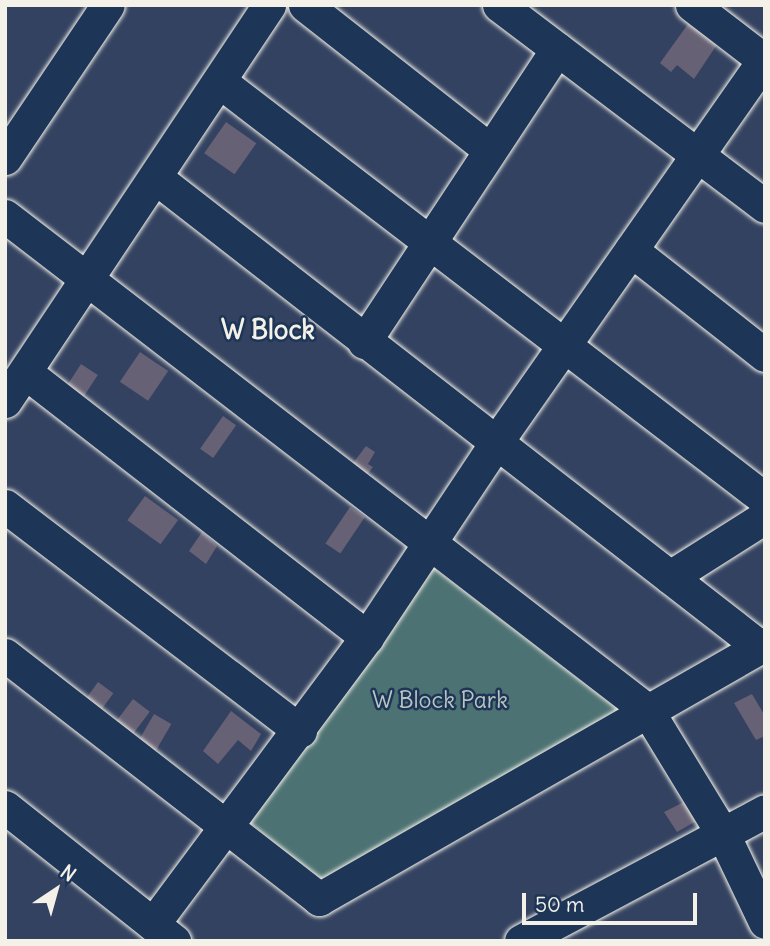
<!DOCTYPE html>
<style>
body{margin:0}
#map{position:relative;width:770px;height:946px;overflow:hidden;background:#334260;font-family:Delius,sans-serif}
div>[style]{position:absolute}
.green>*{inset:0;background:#4d7273}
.building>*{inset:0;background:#666175;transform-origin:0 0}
.roads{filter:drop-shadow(0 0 2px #f4f1e8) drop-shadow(0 0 2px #f4f1e8)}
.minor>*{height:33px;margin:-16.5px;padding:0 16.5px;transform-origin:16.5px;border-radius:16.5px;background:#1d3557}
span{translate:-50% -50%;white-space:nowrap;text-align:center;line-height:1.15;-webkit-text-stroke:5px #1d3557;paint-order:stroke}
.park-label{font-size:23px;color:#bac5bf}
.quarter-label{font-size:26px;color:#f4f1e8;font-weight:700}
.frame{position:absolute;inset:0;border:7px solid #f4f1e8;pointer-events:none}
.north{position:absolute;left:21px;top:855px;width:70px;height:70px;-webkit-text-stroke:5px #1d3557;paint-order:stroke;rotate:36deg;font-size:19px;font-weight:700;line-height:28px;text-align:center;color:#f4f1e8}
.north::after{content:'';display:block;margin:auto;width:24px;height:32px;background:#f4f1e8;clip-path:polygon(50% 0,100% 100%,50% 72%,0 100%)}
.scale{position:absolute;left:522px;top:893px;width:175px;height:32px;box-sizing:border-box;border:4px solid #f4f1e8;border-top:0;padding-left:9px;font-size:21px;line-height:24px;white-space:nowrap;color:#f4f1e8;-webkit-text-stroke:5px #1d3557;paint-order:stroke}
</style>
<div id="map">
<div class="green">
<i style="clip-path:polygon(418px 556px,620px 711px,322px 884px,237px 811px)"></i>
</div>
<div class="building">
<i style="clip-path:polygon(688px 24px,718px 43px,694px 79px,677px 65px,671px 72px,660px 63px)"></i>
<i style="left:226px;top:122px;width:37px;height:38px;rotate:35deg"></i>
<i style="left:140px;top:352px;width:34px;height:36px;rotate:34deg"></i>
<i style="left:81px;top:364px;width:20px;height:37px;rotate:33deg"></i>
<i style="left:223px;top:416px;width:16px;height:40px;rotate:35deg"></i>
<i style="clip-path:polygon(366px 446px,375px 452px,368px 464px,373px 467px,358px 486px,344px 475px)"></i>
<i style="left:145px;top:496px;width:41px;height:30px;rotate:36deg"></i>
<i style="left:350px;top:507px;width:18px;height:44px;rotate:34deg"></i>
<i style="clip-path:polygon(202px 532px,217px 546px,206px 564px,189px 551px)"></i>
<i style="left:98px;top:682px;width:19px;height:32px;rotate:36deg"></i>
<i style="clip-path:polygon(752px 694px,765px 716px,765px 736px,756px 740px,734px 703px)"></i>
<i style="left:133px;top:699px;width:21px;height:38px;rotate:37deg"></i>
<i style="clip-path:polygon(231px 711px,261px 734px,251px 751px,238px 740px,218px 764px,203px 751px)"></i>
<i style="left:154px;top:714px;width:20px;height:39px;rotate:30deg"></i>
<i style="clip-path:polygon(686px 801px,698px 820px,677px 832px,664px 812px)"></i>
</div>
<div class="roads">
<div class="minor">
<i style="left:305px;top:5px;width:235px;rotate:38.1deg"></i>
<i style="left:499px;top:5px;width:333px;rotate:37.1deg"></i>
<i style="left:692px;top:5px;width:92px;rotate:37.5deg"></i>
<i style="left:219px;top:81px;width:688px;rotate:37.44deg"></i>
<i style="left:5px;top:158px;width:184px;rotate:-56.1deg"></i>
<i style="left:155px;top:177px;width:766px;rotate:37.84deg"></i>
<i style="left:5px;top:216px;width:810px;rotate:37.58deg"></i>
<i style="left:647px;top:710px;width:148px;rotate:58.6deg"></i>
<i style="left:724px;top:836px;width:95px;rotate:64.5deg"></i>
<i style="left:631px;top:250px;width:170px;rotate:38.1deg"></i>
<i style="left:364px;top:342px;width:351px;rotate:-56.6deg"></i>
<i style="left:25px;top:372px;width:433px;rotate:37.8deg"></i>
<i style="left:5px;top:401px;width:476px;rotate:-56.3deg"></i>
<i style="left:5px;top:506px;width:371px;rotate:37.3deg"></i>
<i style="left:670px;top:577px;width:112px;rotate:-32.3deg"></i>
<i style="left:5px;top:655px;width:398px;rotate:37.8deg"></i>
<i style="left:319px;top:899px;width:514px;rotate:-29.76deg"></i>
<i style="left:5px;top:807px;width:216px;rotate:38.4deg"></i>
<i style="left:153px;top:924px;width:358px;rotate:-53.3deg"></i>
<i style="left:367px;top:637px;width:232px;rotate:-56.4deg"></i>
<i style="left:495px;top:444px;width:471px;rotate:-55deg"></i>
<i style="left:521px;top:941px;width:276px;rotate:-28deg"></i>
</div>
</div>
<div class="park-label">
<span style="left:440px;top:700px">W Block Park</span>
</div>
<div class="quarter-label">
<span style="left:268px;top:330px">W Block</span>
</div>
<div class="frame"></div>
<div class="north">N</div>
<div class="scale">50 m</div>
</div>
